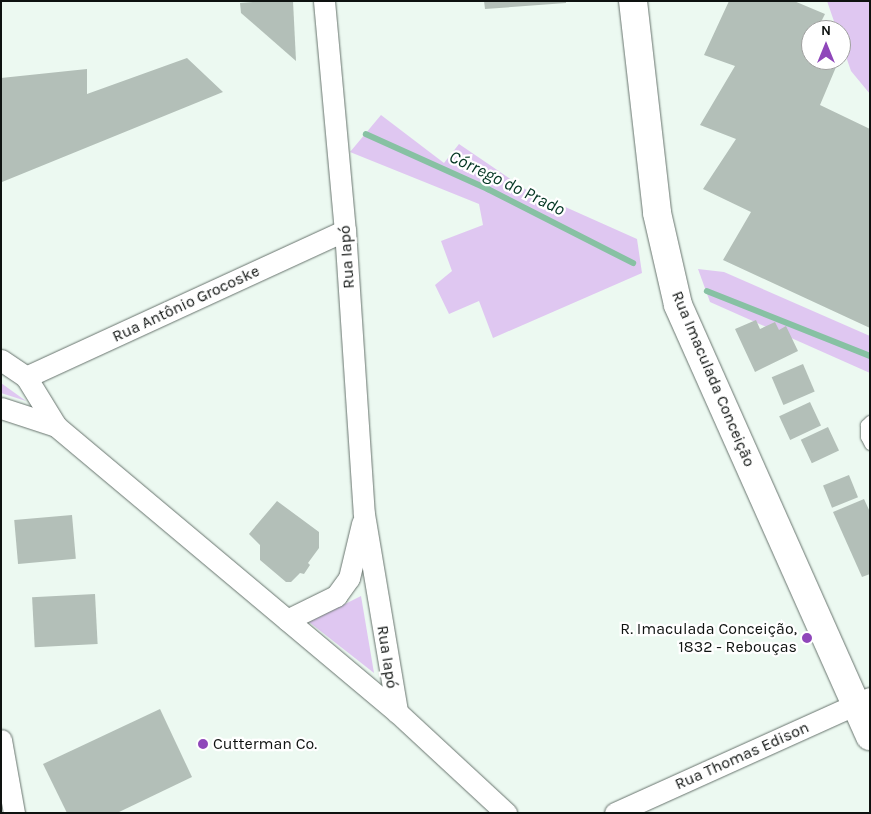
<!DOCTYPE html>
<meta charset="utf-8">
<style>
body{margin:0}
#map{position:relative;width:871px;height:814px;overflow:hidden;background:#ecf9f1;font-family:Karla,sans-serif}
div>[style]{position:absolute}
.green>*{inset:0;background:#dfc7f1}
.stream>*{height:5.5px;margin:-2.75px;padding:0 2.75px;transform-origin:2.75px;border-radius:2.75px;background:#87c1a3}
.building>*{inset:0;background:#b3bfb8;transform-origin:0 0}
.roads{filter:drop-shadow(0 0 1px #68746e) drop-shadow(0 0 1px #68746e)}
.lane>*{height:10px;margin:-5px;padding:0 5px;transform-origin:5px;border-radius:5px;background:#fff}
.street>*{height:21px;margin:-10.5px;padding:0 10.5px;transform-origin:10.5px;border-radius:10.5px;background:#fff}
.secondary>*{height:28px;margin:-14px;padding:0 14px;transform-origin:14px;border-radius:14px;background:#fff}
.dots>*{width:14px;height:14px;translate:-50% -50%;box-sizing:border-box;border:2px solid #fff;border-radius:50%}
span{translate:-50% -50%;white-space:nowrap;text-align:center;line-height:1.15;-webkit-text-stroke:4.5px #fff;paint-order:stroke}
.street-label{font-size:16px;color:#0e1210}
.poi-label{font-size:16px;color:#0e1210}
.right{translate:-100% -50%;text-align:right}
.left{translate:0 -50%;text-align:left}
.water-label{font-size:18px;color:#043623;font-style:italic}
.frame{position:absolute;inset:0;border:2px solid #0e1210;pointer-events:none}
.north{position:absolute;left:801px;top:20px;width:50px;height:50px;box-sizing:border-box;background:#fff;border:1px solid #9fa09f;border-radius:50%;rotate:0deg;font-size:14px;font-weight:700;line-height:20px;text-align:center;color:#0e1210}
.north::after{content:'';display:block;margin:auto;width:18px;height:22px;background:#8f47ba;clip-path:polygon(50% 0,100% 100%,50% 72%,0 100%)}
</style>
<div id="map">
<div class="green">
<i style="clip-path:polygon(827px 1px,870px 1px,870px 94px,851px 71px,841px 42px,841px 30px,837px 30px)"></i>
<i style="clip-path:polygon(381px 115px,444px 163px,459px 144px,525px 189px,637px 239px,642px 273px,493px 338px,479px 301px,449px 314px,435px 285px,452px 271px,441px 241px,483px 225px,479px 204px,350px 152px)"></i>
<i style="clip-path:polygon(698px 269px,724px 272px,870px 336px,870px 373px,710px 302px)"></i>
<i style="clip-path:polygon(1px 383px,26px 401px,1px 393px)"></i>
<i style="clip-path:polygon(361px 596px,374px 673px,309px 622px)"></i>
</div>
<div class="stream">
<i style="left:366px;top:134px;width:134px;rotate:24.3deg"></i>
<i style="left:488px;top:189px;width:163px;rotate:27deg"></i>
<i style="left:707px;top:291px;width:175px;rotate:21.7deg"></i>
</div>
<div class="building">
<i style="clip-path:polygon(266px 1px,293px 1px,296px 61px,241px 13px,240px 3px)"></i>
<i style="clip-path:polygon(484px 1px,566px 1px,566px 3px,485px 9px)"></i>
<i style="clip-path:polygon(729px 1px,794px 1px,825px 14px,817px 30px,811px 30px,811px 60px,839px 60px,820px 105px,870px 129px,870px 328px,723px 260px,751px 212px,703px 189px,736px 139px,700px 125px,735px 66px,704px 55px)"></i>
<i style="clip-path:polygon(187px 58px,223px 92px,2px 182px,1px 78px,87px 69px,87px 94px)"></i>
<i style="clip-path:polygon(756px 320px,760px 329px,775px 322px,779px 330px,786px 326px,798px 351px,755px 372px,735px 329px)"></i>
<i style="left:803px;top:364px;width:30px;height:34px;rotate:67deg"></i>
<i style="left:810px;top:402px;width:26px;height:34px;rotate:65deg"></i>
<i style="left:828px;top:427px;width:26px;height:30px;rotate:65deg"></i>
<i style="left:849px;top:475px;width:24px;height:28px;rotate:68deg"></i>
<i style="clip-path:polygon(864px 499px,870px 512px,870px 574px,862px 577px,833px 512px)"></i>
<i style="clip-path:polygon(277px 501px,319px 532px,319px 548px,308px 563px,310px 565px,304px 574px,300px 573px,291px 582px,286px 582px,260px 560px,260px 545px,249px 534px)"></i>
<i style="left:72px;top:515px;width:44px;height:58px;rotate:85deg"></i>
<i style="left:95px;top:594px;width:50px;height:63px;rotate:87deg"></i>
<i style="clip-path:polygon(160px 709px,192px 777px,117px 813px,67px 813px,43px 764px)"></i>
</div>
<div class="roads">
<div class="lane">
<i style="left:870px;top:421px;width:6px;rotate:135deg"></i>
<i style="left:866px;top:425px;width:12px;rotate:90deg"></i>
<i style="left:866px;top:437px;width:9px;rotate:63deg"></i>
</div>
<div class="street">
<i style="left:324px;top:1px;width:230px;rotate:84.8deg"></i>
<i style="left:345px;top:230px;width:285px;rotate:86.2deg"></i>
<i style="left:364px;top:514px;width:201px;rotate:80.5deg"></i>
<i style="left:1px;top:360px;width:30px;rotate:34deg"></i>
<i style="left:26px;top:377px;width:57px;rotate:58.5deg"></i>
<i style="left:56px;top:426px;width:445px;rotate:40deg"></i>
<i style="left:397px;top:712px;width:149px;rotate:42.8deg"></i>
<i style="left:26px;top:377px;width:351px;rotate:-24.7deg"></i>
<i style="left:1px;top:408px;width:58px;rotate:18.1deg"></i>
<i style="left:287px;top:620px;width:55px;rotate:-26.1deg"></i>
<i style="left:336px;top:596px;width:22px;rotate:-54deg"></i>
<i style="left:349px;top:578px;width:56px;rotate:-76.5deg"></i>
<i style="left:1px;top:740px;width:74px;rotate:79.9deg"></i>
<i style="left:615px;top:813px;width:280px;rotate:-24.3deg"></i>
</div>
<div class="secondary">
<i style="left:633px;top:1px;width:213px;rotate:83.5deg"></i>
<i style="left:657px;top:213px;width:94px;rotate:77.1deg"></i>
<i style="left:678px;top:305px;width:472px;rotate:66deg"></i>
</div>
</div>
<div class="dots">
<i style="left:807px;top:638px;background:#8f47ba"></i>
<i style="left:203px;top:744px;background:#8f47ba"></i>
</div>
<div class="street-label">
<span style="left:347px;top:257px;rotate:-94deg">Rua Iapó</span>
<span style="left:186px;top:304px;rotate:-25deg">Rua Antônio Grocoske</span>
<span style="left:713px;top:379px;rotate:67deg">Rua Imaculada Conceição</span>
<span style="left:387px;top:657px;rotate:81deg">Rua Iapó</span>
<span style="left:742px;top:756px;rotate:-24deg">Rua Thomas Edison</span>
</div>
<div class="poi-label">
<span class="right" style="left:797px;top:638px">R. Imaculada Conceição,<br>1832 - Rebouças</span>
<span class="left" style="left:213px;top:744px">Cutterman Co.</span>
</div>
<div class="water-label">
<span style="left:507px;top:183px;rotate:26deg">Córrego do Prado</span>
</div>
<div class="frame"></div>
<div class="north">N</div>
</div>
